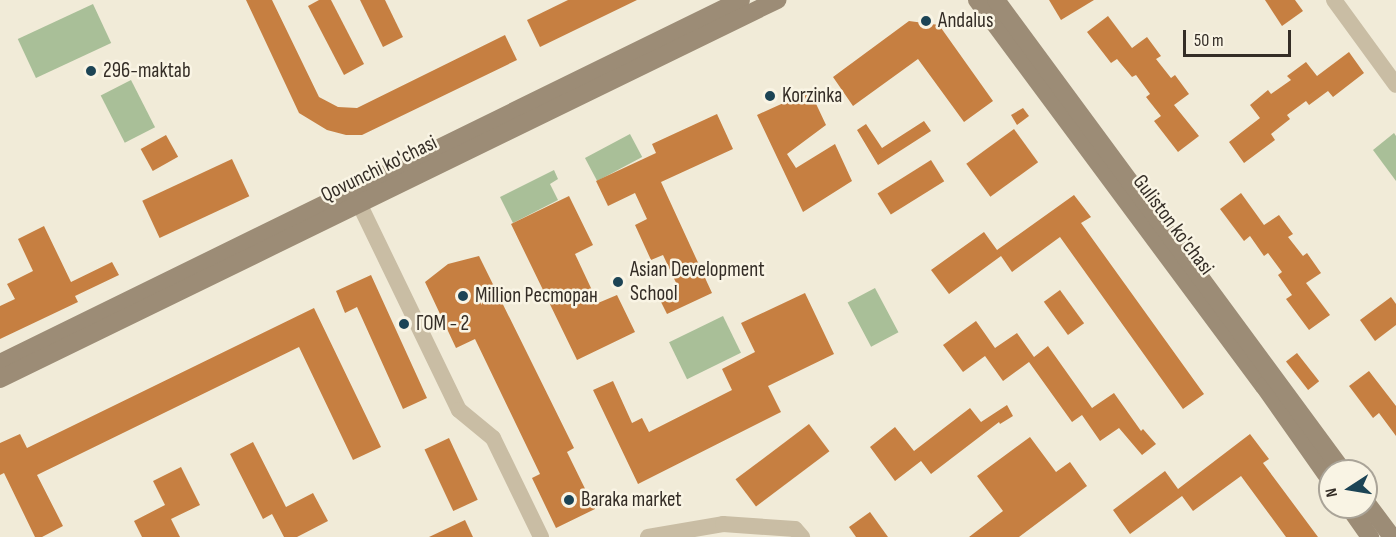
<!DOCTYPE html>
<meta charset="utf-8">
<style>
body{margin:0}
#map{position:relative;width:1396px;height:537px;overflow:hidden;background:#f1ebd8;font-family:"Sofia Sans Condensed",sans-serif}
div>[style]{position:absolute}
.green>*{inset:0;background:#a9bf98;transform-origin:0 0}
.building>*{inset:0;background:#c67f41;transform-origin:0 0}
.street>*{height:16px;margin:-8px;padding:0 8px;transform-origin:8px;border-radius:8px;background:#c9bda4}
.secondary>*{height:18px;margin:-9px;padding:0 9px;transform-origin:9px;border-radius:9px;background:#9c8c76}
.dots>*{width:16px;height:16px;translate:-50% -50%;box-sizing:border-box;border:3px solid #f9f4e4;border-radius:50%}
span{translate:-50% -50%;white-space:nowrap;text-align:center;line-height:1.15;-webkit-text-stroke:5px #f9f4e4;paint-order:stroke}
.poi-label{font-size:21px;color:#342d26}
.left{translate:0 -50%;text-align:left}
.street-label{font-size:21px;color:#342d26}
.north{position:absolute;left:1318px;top:459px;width:60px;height:60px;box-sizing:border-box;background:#f9f4e4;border:2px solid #aaa498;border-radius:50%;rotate:258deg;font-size:16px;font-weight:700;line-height:24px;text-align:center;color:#342d26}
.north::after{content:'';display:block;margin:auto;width:21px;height:27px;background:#1c4455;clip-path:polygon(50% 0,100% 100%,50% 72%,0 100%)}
.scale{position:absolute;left:1183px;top:30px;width:108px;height:27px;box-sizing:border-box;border:3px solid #342d26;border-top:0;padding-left:8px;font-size:18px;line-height:21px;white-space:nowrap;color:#342d26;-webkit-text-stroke:4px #f9f4e4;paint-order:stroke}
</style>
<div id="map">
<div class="green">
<i style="left:93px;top:4px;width:43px;height:83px;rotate:65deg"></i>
<i style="left:131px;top:80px;width:53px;height:34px;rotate:63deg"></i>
<i style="clip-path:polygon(1394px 133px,1396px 136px,1396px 181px,1373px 150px)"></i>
<i style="left:630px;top:134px;width:26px;height:51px;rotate:62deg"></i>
<i style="clip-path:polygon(554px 170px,558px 179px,550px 184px,558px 200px,513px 223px,500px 197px)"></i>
<i style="left:875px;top:288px;width:50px;height:31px;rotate:62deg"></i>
<i style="left:723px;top:316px;width:41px;height:60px;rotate:64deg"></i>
</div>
<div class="building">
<i style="clip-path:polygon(246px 0,272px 0,319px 97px,338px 107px,357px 108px,505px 35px,517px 60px,362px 135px,346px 135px,327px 130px,299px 113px)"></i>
<i style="clip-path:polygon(319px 0,331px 0,364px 64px,344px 75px,308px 6px)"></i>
<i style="clip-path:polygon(360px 0,385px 0,403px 37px,383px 47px)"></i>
<i style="clip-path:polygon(568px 0,637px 0,540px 47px,527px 20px)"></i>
<i style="clip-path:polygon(1049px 0,1094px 0,1061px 20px)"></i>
<i style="clip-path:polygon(1265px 0,1295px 0,1303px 11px,1282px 26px)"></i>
<i style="clip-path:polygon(1108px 16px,1132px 48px,1147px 37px,1161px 56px,1156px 59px,1171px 78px,1175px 75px,1189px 94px,1174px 105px,1199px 136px,1178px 152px,1154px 121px,1161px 116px,1146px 97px,1150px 94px,1136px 75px,1132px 77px,1117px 59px,1111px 63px,1087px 32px)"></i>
<i style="clip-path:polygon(909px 21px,939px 25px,993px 101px,964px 122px,918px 59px,853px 106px,833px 77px)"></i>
<i style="clip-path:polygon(1349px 52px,1364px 73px,1333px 97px,1328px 91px,1309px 105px,1306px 101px,1287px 115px,1290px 119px,1271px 134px,1275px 140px,1244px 163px,1229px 142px,1260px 118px,1250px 105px,1268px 90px,1271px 94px,1291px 80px,1287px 76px,1306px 62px,1317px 76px)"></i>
<i style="clip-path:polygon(810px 91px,826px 125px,787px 154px,796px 168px,835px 144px,852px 181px,803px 212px,757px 115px)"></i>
<i style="clip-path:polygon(1023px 108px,1029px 116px,1017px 125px,1011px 115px)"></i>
<i style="clip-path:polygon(717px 114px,733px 149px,661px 182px,712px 293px,667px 314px,658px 296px,678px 287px,663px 255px,651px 260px,635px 225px,647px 219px,635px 193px,608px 206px,596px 181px,656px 153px,652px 144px)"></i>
<i style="clip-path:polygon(924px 121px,931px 131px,878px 165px,857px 130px,866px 124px,882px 148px)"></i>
<i style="left:1014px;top:129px;width:41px;height:59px;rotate:54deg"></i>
<i style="left:166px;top:135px;width:25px;height:29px;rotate:61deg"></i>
<i style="left:232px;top:159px;width:41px;height:99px;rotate:65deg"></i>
<i style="left:931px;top:160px;width:25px;height:63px;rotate:58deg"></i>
<i style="clip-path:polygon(1241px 193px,1264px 225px,1279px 215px,1293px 234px,1288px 237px,1303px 256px,1307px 253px,1321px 273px,1306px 283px,1330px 315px,1309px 330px,1286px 299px,1292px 295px,1278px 275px,1282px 272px,1268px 253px,1264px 256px,1250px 236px,1244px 241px,1220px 209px)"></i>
<i style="clip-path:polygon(1074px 195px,1091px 217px,1081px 223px,1204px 394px,1183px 409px,1060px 237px,1012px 272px,1001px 256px,949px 294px,931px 270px,984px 232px,997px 250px)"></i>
<i style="clip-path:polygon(569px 196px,593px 245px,575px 254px,598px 303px,617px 295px,635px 332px,577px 360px,511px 224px)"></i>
<i style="clip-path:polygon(44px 226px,71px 282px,112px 262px,119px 275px,75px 296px,78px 302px,0 339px,0 306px,15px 299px,7px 284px,33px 271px,18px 239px)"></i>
<i style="clip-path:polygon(479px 256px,574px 448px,567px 452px,595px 509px,556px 528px,532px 478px,540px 474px,475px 339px,456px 348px,425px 282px,448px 264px)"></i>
<i style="clip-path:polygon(371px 275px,427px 398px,403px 409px,357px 307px,345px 313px,336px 291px)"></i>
<i style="left:1060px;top:290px;width:41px;height:20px;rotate:54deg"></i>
<i style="clip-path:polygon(805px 293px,834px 354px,768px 386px,781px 412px,638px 484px,593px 390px,613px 381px,632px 423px,642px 418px,649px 432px,732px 390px,722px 369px,755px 352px,741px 323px)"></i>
<i style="clip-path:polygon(1391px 297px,1396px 304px,1396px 325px,1375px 341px,1360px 320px)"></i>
<i style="clip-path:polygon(314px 308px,381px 447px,353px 460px,299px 347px,37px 475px,63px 526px,42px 537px,35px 537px,4px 473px,0 475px,0 443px,20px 434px,27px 448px)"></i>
<i style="clip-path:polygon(976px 321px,995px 348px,1017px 333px,1034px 357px,1048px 346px,1092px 408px,1114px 393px,1141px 431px,1143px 429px,1156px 444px,1142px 455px,1119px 428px,1100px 441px,1082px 415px,1072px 422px,1029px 362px,1003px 381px,985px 356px,963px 372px,943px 345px)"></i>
<i style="left:1297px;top:353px;width:36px;height:14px;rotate:52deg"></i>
<i style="clip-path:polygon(1369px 371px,1396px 406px,1396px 436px,1379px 413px,1373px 418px,1349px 386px)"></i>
<i style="clip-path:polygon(1007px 405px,1013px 416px,1000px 424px,999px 422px,931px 474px,921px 461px,895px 481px,870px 447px,895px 427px,914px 451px,970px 408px,981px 422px)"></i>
<i style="left:809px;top:424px;width:34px;height:92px;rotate:53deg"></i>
<i style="clip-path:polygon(1250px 434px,1269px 459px,1263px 463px,1318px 537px,1286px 537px,1241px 476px,1193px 511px,1182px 496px,1130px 534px,1113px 510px,1165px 471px,1178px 489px)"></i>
<i style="clip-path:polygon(1030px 437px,1056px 472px,1070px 462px,1087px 486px,1019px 537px,969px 537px,1003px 511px,977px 476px)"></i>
<i style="left:449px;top:438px;width:68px;height:27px;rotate:65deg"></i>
<i style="clip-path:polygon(253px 442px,286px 507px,313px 493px,328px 521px,297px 537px,284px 537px,272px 514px,263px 519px,230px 454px)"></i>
<i style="clip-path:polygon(181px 467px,200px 505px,171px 519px,180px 537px,142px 537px,134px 521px,165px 505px,153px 481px)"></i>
<i style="clip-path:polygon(870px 512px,888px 537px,856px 537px,849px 527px)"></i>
<i style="clip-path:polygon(465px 520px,473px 537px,429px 537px)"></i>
</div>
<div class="street">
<i style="left:1334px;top:0;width:105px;rotate:53.9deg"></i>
<i style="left:354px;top:193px;width:241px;rotate:64.2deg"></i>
<i style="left:459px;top:410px;width:44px;rotate:39.5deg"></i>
<i style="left:493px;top:438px;width:110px;rotate:64.1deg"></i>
<i style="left:648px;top:537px;width:76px;rotate:-9.8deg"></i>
<i style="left:723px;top:524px;width:72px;rotate:4deg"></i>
<i style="left:795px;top:529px;width:11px;rotate:49deg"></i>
</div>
<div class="secondary">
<i style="left:977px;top:0;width:481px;rotate:53.4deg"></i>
<i style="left:1264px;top:386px;width:115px;rotate:54.9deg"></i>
<i style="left:996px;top:0;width:585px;rotate:53.62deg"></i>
<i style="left:0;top:363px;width:825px;rotate:-26.1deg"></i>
<i style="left:0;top:379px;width:865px;rotate:-26deg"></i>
<i style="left:1366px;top:502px;width:44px;rotate:53.4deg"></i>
<i style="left:1349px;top:507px;width:37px;rotate:55deg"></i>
</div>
<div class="dots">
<i style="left:926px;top:21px;background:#1c4455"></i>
<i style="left:91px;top:71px;background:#1c4455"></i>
<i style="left:770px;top:96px;background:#1c4455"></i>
<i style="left:618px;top:282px;background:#1c4455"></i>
<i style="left:463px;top:296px;background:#1c4455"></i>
<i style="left:404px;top:324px;background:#1c4455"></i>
<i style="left:569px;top:500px;background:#1c4455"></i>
</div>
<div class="poi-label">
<span class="left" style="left:938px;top:21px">Andalus</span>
<span class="left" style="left:103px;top:71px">296-maktab</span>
<span class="left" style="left:782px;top:96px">Korzinka</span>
<span class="left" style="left:630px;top:282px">Asian Development<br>School</span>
<span class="left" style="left:475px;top:296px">Million Ресторан</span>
<span class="left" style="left:416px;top:324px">ГОМ - 2</span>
<span class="left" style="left:581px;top:500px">Baraka market</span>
</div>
<div class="street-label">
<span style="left:379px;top:169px;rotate:-26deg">Qovunchi ko'chasi</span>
<span style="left:1173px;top:225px;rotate:53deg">Guliston ko'chasi</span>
</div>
<div class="north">N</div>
<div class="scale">50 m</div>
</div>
